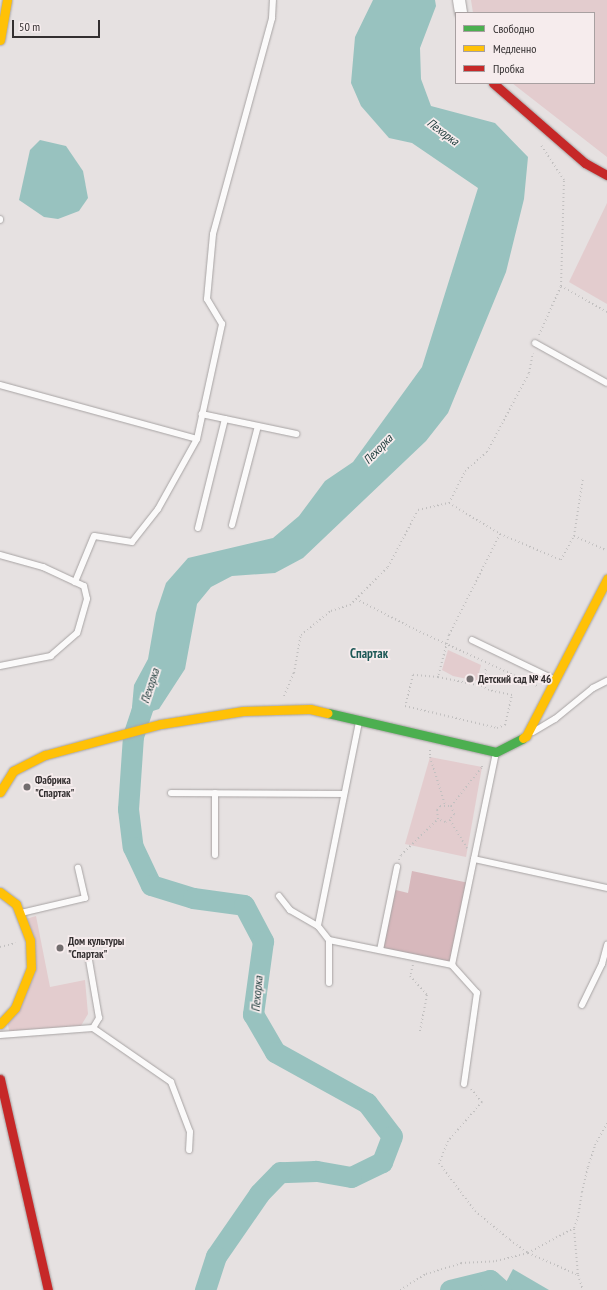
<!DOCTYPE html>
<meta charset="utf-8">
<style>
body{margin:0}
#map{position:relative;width:607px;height:1290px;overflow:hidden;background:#e6e1e1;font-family:"PT Sans Narrow",sans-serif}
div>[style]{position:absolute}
.green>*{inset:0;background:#e3ccce}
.forest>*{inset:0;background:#d7b8bc}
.water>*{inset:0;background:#98c2bf}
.river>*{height:21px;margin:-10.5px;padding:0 10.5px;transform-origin:10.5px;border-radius:10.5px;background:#98c2bf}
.path>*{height:2px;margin-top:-1px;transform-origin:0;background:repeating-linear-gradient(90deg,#c2c0c0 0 1px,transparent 0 4px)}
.roads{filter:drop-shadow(0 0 1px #a7a3a3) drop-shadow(0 0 1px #a7a3a3)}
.lane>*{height:6px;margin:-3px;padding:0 3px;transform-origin:3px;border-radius:3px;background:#fbfafa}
.street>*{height:12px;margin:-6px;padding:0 6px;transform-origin:6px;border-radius:6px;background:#fbfafa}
.fast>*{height:9px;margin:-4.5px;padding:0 4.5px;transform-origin:4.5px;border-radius:4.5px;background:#4caf50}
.slow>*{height:9px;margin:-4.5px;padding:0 4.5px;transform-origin:4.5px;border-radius:4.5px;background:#ffc107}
.jam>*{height:9px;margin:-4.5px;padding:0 4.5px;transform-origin:4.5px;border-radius:4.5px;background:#c62828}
.dots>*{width:11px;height:11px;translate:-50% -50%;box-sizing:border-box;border:2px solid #f6eced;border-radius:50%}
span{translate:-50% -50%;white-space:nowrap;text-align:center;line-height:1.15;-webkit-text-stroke:3.5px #f6eced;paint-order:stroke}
.poi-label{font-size:11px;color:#332f30;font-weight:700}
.left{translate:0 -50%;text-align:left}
.water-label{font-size:12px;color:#163534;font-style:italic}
.quarter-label{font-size:13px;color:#1d5856;font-weight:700}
.legend{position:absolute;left:455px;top:12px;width:140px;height:72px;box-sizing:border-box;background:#f6eced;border:1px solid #a8a0a1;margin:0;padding:5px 7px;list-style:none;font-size:12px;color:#332f30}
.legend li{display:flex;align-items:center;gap:8px;height:20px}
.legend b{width:20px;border:1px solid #a8a0a1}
.scale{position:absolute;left:12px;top:20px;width:88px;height:18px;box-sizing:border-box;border:2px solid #332f30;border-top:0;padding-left:5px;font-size:12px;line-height:14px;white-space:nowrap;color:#332f30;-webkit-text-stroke:3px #f6eced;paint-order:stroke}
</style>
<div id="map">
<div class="green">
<i style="clip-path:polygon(471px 0,607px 0,607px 157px,512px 83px,594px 83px,594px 13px,473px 13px)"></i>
<i style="clip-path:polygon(607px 203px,607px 304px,569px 282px)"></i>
<i style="clip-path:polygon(448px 650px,481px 665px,477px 681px,453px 676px,442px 670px)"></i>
<i style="clip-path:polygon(430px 757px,482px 767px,466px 857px,405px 844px)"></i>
<i style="clip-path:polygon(36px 916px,50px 987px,85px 980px,88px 1014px,79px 1029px,10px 1034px,6px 1017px,31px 968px,22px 920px)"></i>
</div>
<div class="forest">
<i style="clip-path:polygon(412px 871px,469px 883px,452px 965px,380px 950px,392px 889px,408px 893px)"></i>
</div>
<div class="water">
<i style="clip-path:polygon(373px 0,435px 0,436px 6px,420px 48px,421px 79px,431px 106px,495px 123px,528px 157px,524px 199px,506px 272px,448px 413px,426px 441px,303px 558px,275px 573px,232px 576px,211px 587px,197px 604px,185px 669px,159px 709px,131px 718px,134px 685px,148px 659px,156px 613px,166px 583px,188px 558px,273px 538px,299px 516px,325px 481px,353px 462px,422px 367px,478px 188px,412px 143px,389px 138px,361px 106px,351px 83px,355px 37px)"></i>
<i style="clip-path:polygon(40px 140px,66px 146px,83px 171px,88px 198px,79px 211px,58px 219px,44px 217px,19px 200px,30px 150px)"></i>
<i style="clip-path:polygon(513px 1269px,549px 1290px,502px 1290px)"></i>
</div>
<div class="river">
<i style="left:149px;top:688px;width:51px;rotate:108.4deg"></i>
<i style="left:133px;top:736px;width:73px;rotate:93.9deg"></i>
<i style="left:128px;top:809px;width:38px;rotate:83deg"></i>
<i style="left:133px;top:847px;width:42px;rotate:64.7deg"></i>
<i style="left:151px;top:885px;width:44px;rotate:17.2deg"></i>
<i style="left:193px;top:898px;width:51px;rotate:7.8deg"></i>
<i style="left:244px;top:905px;width:41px;rotate:62.2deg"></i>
<i style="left:263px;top:941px;width:74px;rotate:97.8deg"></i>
<i style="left:253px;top:1014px;width:44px;rotate:59.9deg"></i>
<i style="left:275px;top:1052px;width:105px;rotate:29deg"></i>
<i style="left:367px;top:1103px;width:41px;rotate:52.9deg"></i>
<i style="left:392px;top:1136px;width:28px;rotate:111deg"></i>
<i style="left:382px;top:1162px;width:34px;rotate:154deg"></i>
<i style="left:351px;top:1177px;width:36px;rotate:-170deg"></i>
<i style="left:316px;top:1171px;width:36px;rotate:178deg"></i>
<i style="left:280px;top:1172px;width:30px;rotate:134deg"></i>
<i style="left:259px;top:1194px;width:75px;rotate:124.7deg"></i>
<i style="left:216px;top:1256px;width:36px;rotate:108deg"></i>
<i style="left:450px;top:1290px;width:41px;rotate:-14deg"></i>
<i style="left:490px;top:1280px;width:15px;rotate:42deg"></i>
</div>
<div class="path">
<i style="left:561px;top:286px;width:53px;rotate:29.5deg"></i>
<i style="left:539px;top:335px;width:54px;rotate:-65.8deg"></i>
<i style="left:561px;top:286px;width:106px;rotate:-88.4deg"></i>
<i style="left:564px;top:180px;width:42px;rotate:-123.3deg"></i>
<i style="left:449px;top:503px;width:36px;rotate:-63deg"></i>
<i style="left:465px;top:471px;width:29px;rotate:-41deg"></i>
<i style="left:487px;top:452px;width:89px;rotate:-62deg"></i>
<i style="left:529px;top:373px;width:20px;rotate:-79deg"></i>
<i style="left:500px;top:534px;width:66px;rotate:23.1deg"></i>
<i style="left:561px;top:560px;width:27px;rotate:-62deg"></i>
<i style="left:574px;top:536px;width:36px;rotate:24deg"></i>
<i style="left:574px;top:536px;width:59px;rotate:-81.2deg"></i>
<i style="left:356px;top:599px;width:68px;rotate:27.3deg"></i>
<i style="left:416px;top:630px;width:133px;rotate:24.8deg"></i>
<i style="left:438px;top:677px;width:25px;rotate:-175deg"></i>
<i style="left:413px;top:675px;width:32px;rotate:104deg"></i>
<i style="left:405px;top:706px;width:95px;rotate:13.4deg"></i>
<i style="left:497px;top:728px;width:9px;rotate:-21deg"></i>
<i style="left:505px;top:725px;width:31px;rotate:-77deg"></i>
<i style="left:512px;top:695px;width:24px;rotate:-168deg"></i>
<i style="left:489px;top:690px;width:8px;rotate:-150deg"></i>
<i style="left:284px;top:696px;width:25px;rotate:-67deg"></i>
<i style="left:294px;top:673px;width:39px;rotate:-80deg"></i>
<i style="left:301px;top:635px;width:38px;rotate:-39deg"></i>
<i style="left:331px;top:611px;width:20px;rotate:-18deg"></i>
<i style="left:350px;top:605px;width:54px;rotate:-45deg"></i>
<i style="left:388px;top:567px;width:64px;rotate:-62.2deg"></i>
<i style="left:418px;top:510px;width:32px;rotate:-13deg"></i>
<i style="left:449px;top:503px;width:60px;rotate:31.3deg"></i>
<i style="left:500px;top:534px;width:113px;rotate:116.8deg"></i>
<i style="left:449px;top:635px;width:43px;rotate:104.7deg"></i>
<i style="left:438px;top:677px;width:45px;rotate:11.6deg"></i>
<i style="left:482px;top:686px;width:18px;rotate:-77deg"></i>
<i style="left:430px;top:750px;width:7px;rotate:90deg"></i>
<i style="left:430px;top:757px;width:50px;rotate:72.6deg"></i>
<i style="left:451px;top:806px;width:50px;rotate:-51.5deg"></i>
<i style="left:482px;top:767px;width:3px;rotate:-90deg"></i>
<i style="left:450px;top:820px;width:33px;rotate:59deg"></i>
<i style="left:399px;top:860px;width:5px;rotate:-68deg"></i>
<i style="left:401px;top:855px;width:52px;rotate:-44.2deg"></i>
<i style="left:438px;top:819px;width:9px;rotate:-96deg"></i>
<i style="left:437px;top:810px;width:5px;rotate:-53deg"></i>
<i style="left:440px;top:806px;width:11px"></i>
<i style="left:451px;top:806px;width:9px;rotate:69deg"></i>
<i style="left:454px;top:814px;width:7px;rotate:124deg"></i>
<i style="left:450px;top:820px;width:5px;rotate:158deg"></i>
<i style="left:445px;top:822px;width:8px;rotate:-157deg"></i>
<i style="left:0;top:947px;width:16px;rotate:-14deg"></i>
<i style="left:413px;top:965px;width:11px;rotate:105deg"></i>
<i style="left:410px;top:976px;width:25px;rotate:48deg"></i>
<i style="left:427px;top:995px;width:38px;rotate:101deg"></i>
<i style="left:471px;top:1089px;width:17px;rotate:50deg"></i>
<i style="left:482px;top:1102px;width:52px;rotate:131.1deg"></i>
<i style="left:448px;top:1141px;width:24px;rotate:112deg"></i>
<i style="left:439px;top:1163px;width:60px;rotate:53.1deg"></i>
<i style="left:475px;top:1211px;width:45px;rotate:39.6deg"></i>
<i style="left:510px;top:1240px;width:22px;rotate:36deg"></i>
<i style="left:528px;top:1253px;width:52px;rotate:-28.5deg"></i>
<i style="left:574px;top:1228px;width:12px;rotate:-70deg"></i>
<i style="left:578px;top:1217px;width:25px;rotate:-81deg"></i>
<i style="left:582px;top:1192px;width:26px;rotate:-77deg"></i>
<i style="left:588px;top:1167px;width:23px;rotate:-72deg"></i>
<i style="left:595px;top:1145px;width:25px;rotate:-61deg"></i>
<i style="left:574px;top:1229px;width:46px;rotate:85deg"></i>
<i style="left:400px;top:1290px;width:31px;rotate:-32deg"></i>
<i style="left:426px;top:1274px;width:37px;rotate:-17deg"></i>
<i style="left:461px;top:1263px;width:35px;rotate:-3deg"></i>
<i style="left:496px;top:1261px;width:33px;rotate:-14deg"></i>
<i style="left:528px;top:1253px;width:55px;rotate:23.7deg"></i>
<i style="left:578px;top:1275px;width:16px;rotate:72deg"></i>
</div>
<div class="roads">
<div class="lane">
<i style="left:0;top:219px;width:1px;rotate:90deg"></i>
<i style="left:535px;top:343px;width:82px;rotate:29.1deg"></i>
<i style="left:0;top:385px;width:204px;rotate:15.3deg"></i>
<i style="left:197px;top:439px;width:80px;rotate:119.1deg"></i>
<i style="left:158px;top:509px;width:42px;rotate:128.2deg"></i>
<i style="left:132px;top:542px;width:38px;rotate:-171deg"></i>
<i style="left:94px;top:536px;width:50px;rotate:112.4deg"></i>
<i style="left:225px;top:419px;width:73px;rotate:11.9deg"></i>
<i style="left:197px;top:439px;width:118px;rotate:-77.7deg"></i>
<i style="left:222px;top:324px;width:29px;rotate:-121deg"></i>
<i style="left:207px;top:299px;width:65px;rotate:-84.7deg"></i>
<i style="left:213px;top:234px;width:224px;rotate:-74.7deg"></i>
<i style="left:272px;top:18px;width:18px;rotate:-87deg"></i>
<i style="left:232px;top:525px;width:102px;rotate:-75.3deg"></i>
<i style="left:198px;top:528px;width:112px;rotate:-76.1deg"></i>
<i style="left:225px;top:419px;width:24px;rotate:-168deg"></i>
<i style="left:0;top:555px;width:45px;rotate:15.6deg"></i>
<i style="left:43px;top:567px;width:45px;rotate:24.9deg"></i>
<i style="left:84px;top:586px;width:13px;rotate:77deg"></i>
<i style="left:87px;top:599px;width:35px;rotate:106deg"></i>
<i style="left:77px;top:633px;width:35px;rotate:139deg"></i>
<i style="left:51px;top:656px;width:52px;rotate:168.9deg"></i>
<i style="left:472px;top:640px;width:90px;rotate:25.7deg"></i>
<i style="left:359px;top:722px;width:208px;rotate:101.4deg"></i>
<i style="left:318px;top:926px;width:18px;rotate:52deg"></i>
<i style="left:329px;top:940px;width:126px;rotate:11.5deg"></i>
<i style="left:533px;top:732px;width:26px;rotate:-31deg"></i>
<i style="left:555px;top:719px;width:49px;rotate:-39.2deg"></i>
<i style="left:593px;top:688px;width:16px;rotate:-27deg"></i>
<i style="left:171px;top:793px;width:173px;rotate:0.3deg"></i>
<i style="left:215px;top:855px;width:62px;rotate:-90deg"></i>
<i style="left:474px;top:859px;width:136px;rotate:12.3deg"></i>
<i style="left:279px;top:896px;width:18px;rotate:52deg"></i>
<i style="left:290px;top:910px;width:32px;rotate:30deg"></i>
<i style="left:21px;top:913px;width:66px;rotate:-13.2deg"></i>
<i style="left:85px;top:898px;width:31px;rotate:-103deg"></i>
<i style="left:380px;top:950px;width:85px;rotate:-78.4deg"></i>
<i style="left:329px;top:983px;width:43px;rotate:-90deg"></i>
<i style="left:582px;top:1005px;width:46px;rotate:-64deg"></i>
<i style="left:602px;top:964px;width:20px;rotate:-75deg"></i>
<i style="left:93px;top:1028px;width:95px;rotate:34.7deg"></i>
<i style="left:171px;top:1082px;width:53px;rotate:69.2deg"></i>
<i style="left:190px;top:1132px;width:18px;rotate:93deg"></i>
<i style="left:0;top:1035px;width:93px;rotate:-4.3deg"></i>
<i style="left:93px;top:1028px;width:12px;rotate:-59deg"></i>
<i style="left:99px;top:1018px;width:59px;rotate:-99.8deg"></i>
<i style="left:464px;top:1084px;width:92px;rotate:-81.9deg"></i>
<i style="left:477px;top:993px;width:38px;rotate:-132deg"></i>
<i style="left:452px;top:965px;width:217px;rotate:-78.3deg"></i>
</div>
<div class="street">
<i style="left:459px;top:0;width:13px;rotate:81deg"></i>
</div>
<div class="fast">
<i style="left:328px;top:713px;width:172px;rotate:13.1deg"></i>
<i style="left:496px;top:752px;width:30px;rotate:-27deg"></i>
</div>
<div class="slow">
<i style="left:0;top:40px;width:41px;rotate:-80.1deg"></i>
<i style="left:523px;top:738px;width:4px;rotate:-34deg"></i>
<i style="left:526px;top:736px;width:177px;rotate:-62.7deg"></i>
<i style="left:0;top:792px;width:25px;rotate:-58deg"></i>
<i style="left:13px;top:771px;width:36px;rotate:-27deg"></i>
<i style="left:45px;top:755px;width:120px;rotate:-15deg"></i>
<i style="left:161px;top:724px;width:83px;rotate:-9deg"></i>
<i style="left:243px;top:711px;width:67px;rotate:-1.7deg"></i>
<i style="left:310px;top:709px;width:18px;rotate:13deg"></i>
<i style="left:0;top:892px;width:20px;rotate:37deg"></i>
<i style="left:16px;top:904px;width:39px;rotate:69deg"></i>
<i style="left:30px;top:940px;width:28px;rotate:88deg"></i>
<i style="left:31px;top:968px;width:43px;rotate:111.8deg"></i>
<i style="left:15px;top:1008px;width:22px;rotate:133deg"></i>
</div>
<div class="jam">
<i style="left:493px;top:83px;width:122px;rotate:41deg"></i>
<i style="left:585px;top:163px;width:25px;rotate:29deg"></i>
<i style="left:0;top:1079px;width:216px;rotate:77.2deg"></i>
</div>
</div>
<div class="dots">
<i style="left:470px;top:679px;background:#726d6e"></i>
<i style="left:27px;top:787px;background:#726d6e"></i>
<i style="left:60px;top:948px;background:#726d6e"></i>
</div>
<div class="poi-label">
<span class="left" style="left:478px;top:679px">Детский сад № 46</span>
<span class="left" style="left:35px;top:787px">Фабрика<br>"Спартак"</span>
<span class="left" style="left:68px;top:948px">Дом культуры<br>"Спартак"</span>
</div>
<div class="water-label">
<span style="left:443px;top:132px;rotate:37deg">Пехорка</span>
<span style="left:378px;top:449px;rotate:-46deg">Пехорка</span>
<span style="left:150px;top:686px;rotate:-72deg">Пехорка</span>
<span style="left:257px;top:994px;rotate:-85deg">Пехорка</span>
</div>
<div class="quarter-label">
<span style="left:369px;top:654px">Спартак</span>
</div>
<ul class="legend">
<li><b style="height:5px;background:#4caf50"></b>Свободно</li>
<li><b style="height:5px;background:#ffc107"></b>Медленно</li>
<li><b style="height:5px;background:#c62828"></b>Пробка</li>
</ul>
<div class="scale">50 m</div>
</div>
